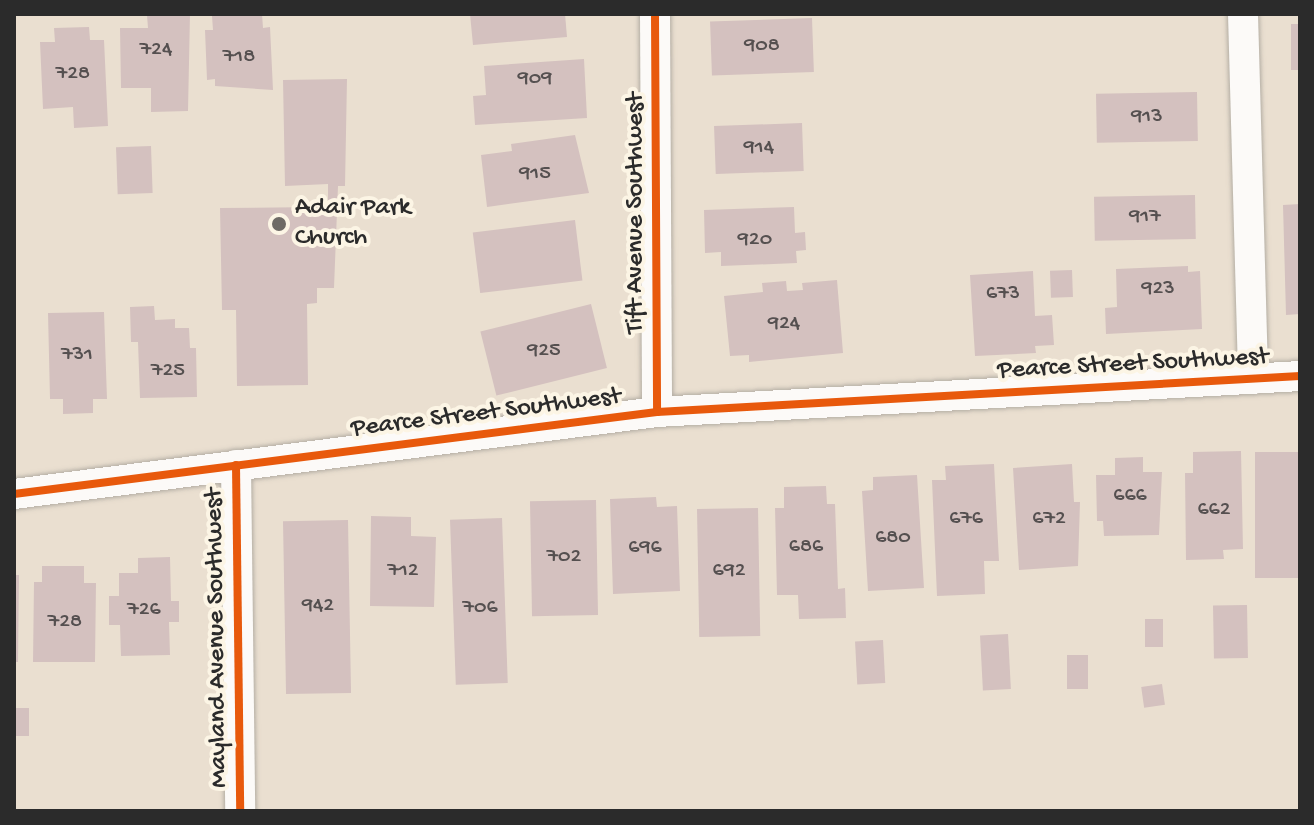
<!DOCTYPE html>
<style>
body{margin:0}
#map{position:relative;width:1314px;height:825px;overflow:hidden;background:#eadfd0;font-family:"Gochi Hand",sans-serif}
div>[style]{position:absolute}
.building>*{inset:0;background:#d4c1bf;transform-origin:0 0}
.roads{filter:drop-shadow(0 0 2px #b4aea4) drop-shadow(0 0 2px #b4aea4)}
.minor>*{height:30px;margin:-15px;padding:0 15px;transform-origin:15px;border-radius:15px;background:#fcfaf8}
.cycleway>*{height:8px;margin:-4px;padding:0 4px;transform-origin:4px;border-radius:4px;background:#e8590c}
.dots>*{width:22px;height:22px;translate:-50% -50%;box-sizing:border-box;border:4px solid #fcf5e5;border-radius:50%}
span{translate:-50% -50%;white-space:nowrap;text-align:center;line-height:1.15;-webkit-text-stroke:8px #fcf5e5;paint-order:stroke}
.number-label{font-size:22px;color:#555050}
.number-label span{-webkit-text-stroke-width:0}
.poi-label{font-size:26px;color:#2b2b2b}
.left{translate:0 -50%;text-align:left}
.street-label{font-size:26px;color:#2b2b2b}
.frame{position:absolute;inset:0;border:16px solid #2b2b2b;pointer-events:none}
</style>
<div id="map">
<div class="building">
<i style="clip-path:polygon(190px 14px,188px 111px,151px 112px,151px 88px,121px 88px,120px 28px,148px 28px,147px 15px)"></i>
<i style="clip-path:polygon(262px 14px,263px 28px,270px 27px,273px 90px,215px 86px,215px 79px,207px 80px,205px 30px,213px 30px,212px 16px)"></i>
<i style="clip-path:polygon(470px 14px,565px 14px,567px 37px,473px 45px)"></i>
<i style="left:812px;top:18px;width:54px;height:102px;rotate:88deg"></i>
<i style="left:1291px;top:24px;width:9px;height:46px"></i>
<i style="clip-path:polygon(89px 27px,90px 40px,104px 40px,108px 126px,74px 128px,73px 107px,43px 109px,40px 42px,55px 42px,54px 28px)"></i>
<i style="clip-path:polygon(584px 59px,587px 118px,475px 125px,473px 96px,486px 95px,484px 66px)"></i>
<i style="clip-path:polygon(347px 79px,345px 186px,338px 186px,334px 288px,317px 288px,317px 303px,307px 304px,308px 385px,237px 386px,236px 310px,222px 310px,220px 208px,320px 207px,320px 214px,328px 213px,328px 184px,285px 186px,283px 80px)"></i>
<i style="left:1197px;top:92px;width:49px;height:101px;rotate:89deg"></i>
<i style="left:802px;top:123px;width:48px;height:88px;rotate:88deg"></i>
<i style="clip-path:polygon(575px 135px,589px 193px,487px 207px,481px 155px,512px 151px,511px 144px)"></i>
<i style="left:151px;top:146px;width:47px;height:35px;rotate:88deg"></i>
<i style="left:1195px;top:195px;width:44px;height:101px;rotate:89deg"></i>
<i style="clip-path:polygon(1300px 204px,1300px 314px,1286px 315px,1283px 205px)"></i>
<i style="clip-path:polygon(794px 207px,795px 233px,805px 232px,806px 250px,796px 251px,797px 263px,721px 266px,721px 252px,705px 253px,704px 210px)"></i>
<i style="left:575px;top:220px;width:61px;height:103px;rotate:83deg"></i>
<i style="clip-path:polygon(1188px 266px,1188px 272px,1200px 271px,1202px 329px,1106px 334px,1105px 308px,1117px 307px,1116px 269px)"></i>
<i style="left:1072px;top:270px;width:27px;height:22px;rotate:88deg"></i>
<i style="clip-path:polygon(1033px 271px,1035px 316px,1052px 315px,1054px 345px,1035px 346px,1036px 353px,975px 356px,970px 275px)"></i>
<i style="clip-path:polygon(837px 280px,843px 353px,749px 362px,749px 355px,730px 356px,724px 296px,763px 292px,762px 283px,786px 281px,787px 291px,803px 290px,802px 283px)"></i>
<i style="left:591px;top:304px;width:66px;height:114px;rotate:76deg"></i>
<i style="clip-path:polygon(154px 306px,155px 320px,175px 319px,175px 328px,189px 328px,190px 348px,196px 348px,197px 397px,140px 398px,138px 342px,131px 342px,130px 307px)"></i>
<i style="clip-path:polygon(104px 312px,107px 399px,93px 399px,93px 413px,63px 414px,63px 399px,50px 399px,48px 313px)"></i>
<i style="clip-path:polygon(1241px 451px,1243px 549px,1223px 550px,1224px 559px,1186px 560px,1185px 473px,1193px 473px,1193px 452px)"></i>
<i style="left:1300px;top:452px;width:126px;height:45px;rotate:90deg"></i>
<i style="clip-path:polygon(1143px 457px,1143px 472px,1162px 472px,1159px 535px,1104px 536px,1103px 521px,1097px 521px,1096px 475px,1115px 475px,1115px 458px)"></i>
<i style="clip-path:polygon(994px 464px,999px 561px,984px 561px,985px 594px,937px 596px,932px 480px,946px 480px,945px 466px)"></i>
<i style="clip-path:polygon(1072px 464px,1074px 502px,1080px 502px,1078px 566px,1019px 570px,1013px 468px)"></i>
<i style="clip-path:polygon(917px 475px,924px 588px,868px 591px,862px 491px,873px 490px,873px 477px)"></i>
<i style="clip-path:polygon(826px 486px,827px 504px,835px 504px,838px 589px,845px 588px,846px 618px,799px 619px,798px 595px,777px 595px,775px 508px,784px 508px,784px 487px)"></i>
<i style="clip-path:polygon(656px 497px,657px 507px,677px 506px,680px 591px,613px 594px,610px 499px)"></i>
<i style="left:596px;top:500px;width:115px;height:66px;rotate:89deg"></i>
<i style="left:758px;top:508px;width:128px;height:61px;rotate:89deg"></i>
<i style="clip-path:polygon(371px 516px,411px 517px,411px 536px,436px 537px,434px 607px,370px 606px)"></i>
<i style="left:502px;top:518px;width:165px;height:52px;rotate:88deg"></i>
<i style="left:348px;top:520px;width:173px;height:65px;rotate:89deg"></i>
<i style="clip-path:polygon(170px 557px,171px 601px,179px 601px,179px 622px,169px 622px,170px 655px,121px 656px,120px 625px,109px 625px,109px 596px,119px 596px,119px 573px,138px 573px,138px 558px)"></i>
<i style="clip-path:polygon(42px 566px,84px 566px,84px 583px,96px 583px,95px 662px,33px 662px,34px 582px,42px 582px)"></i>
<i style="clip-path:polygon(14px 575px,19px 575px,18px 662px,14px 662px)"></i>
<i style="left:1247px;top:605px;width:53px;height:34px;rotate:89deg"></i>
<i style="left:1145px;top:619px;width:18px;height:28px"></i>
<i style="left:1008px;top:634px;width:55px;height:28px;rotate:87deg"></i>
<i style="left:883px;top:640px;width:43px;height:28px;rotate:87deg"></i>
<i style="left:1067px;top:655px;width:21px;height:34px"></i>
<i style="left:1162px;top:684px;width:21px;height:21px;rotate:82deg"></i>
<i style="left:29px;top:708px;width:28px;height:15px;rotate:90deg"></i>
</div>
<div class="roads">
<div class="minor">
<i style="left:655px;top:14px;width:398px;rotate:89.7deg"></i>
<i style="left:1243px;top:14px;width:365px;rotate:88.4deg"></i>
<i style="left:236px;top:465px;width:346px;rotate:89.3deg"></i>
<i style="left:14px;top:494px;width:648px;rotate:-7.27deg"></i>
<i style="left:657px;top:412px;width:644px;rotate:-3.2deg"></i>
</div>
</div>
<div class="cycleway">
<i style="left:655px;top:14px;width:398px;rotate:89.7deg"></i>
<i style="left:236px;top:465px;width:346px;rotate:89.3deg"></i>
<i style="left:14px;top:494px;width:648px;rotate:-7.27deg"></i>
<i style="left:657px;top:412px;width:644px;rotate:-3.2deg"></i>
</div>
<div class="dots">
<i style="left:279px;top:224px;background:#6e6a65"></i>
</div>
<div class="number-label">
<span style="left:762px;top:47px">908</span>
<span style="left:156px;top:51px">724</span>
<span style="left:239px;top:58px">718</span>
<span style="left:73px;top:75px">728</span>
<span style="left:535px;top:80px">909</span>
<span style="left:1147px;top:118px">913</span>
<span style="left:759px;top:149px">914</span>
<span style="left:535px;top:175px">915</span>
<span style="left:1145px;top:218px">917</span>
<span style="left:755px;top:241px">920</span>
<span style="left:1158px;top:290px">923</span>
<span style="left:1003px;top:295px">673</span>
<span style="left:784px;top:325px">924</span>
<span style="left:544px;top:352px">925</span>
<span style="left:77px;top:356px">731</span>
<span style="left:168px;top:372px">725</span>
<span style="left:1130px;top:497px">666</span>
<span style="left:1214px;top:511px">662</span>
<span style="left:966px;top:520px">676</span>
<span style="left:1049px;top:520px">672</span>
<span style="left:893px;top:539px">680</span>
<span style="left:806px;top:548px">686</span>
<span style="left:645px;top:549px">696</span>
<span style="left:564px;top:558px">702</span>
<span style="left:403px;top:572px">712</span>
<span style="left:729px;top:572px">692</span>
<span style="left:318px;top:607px">942</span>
<span style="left:480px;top:609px">706</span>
<span style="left:144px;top:611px">726</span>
<span style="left:65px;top:623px">728</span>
</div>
<div class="poi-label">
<span class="left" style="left:295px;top:224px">Adair Park<br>Church</span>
</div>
<div class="street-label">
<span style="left:637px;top:213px;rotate:-90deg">Tift Avenue Southwest</span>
<span style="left:1133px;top:365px;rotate:-3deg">Pearce Street Southwest</span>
<span style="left:486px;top:414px;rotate:-7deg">Pearce Street Southwest</span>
<span style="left:218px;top:638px;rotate:-91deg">Mayland Avenue Southwest</span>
</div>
<div class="frame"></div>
</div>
